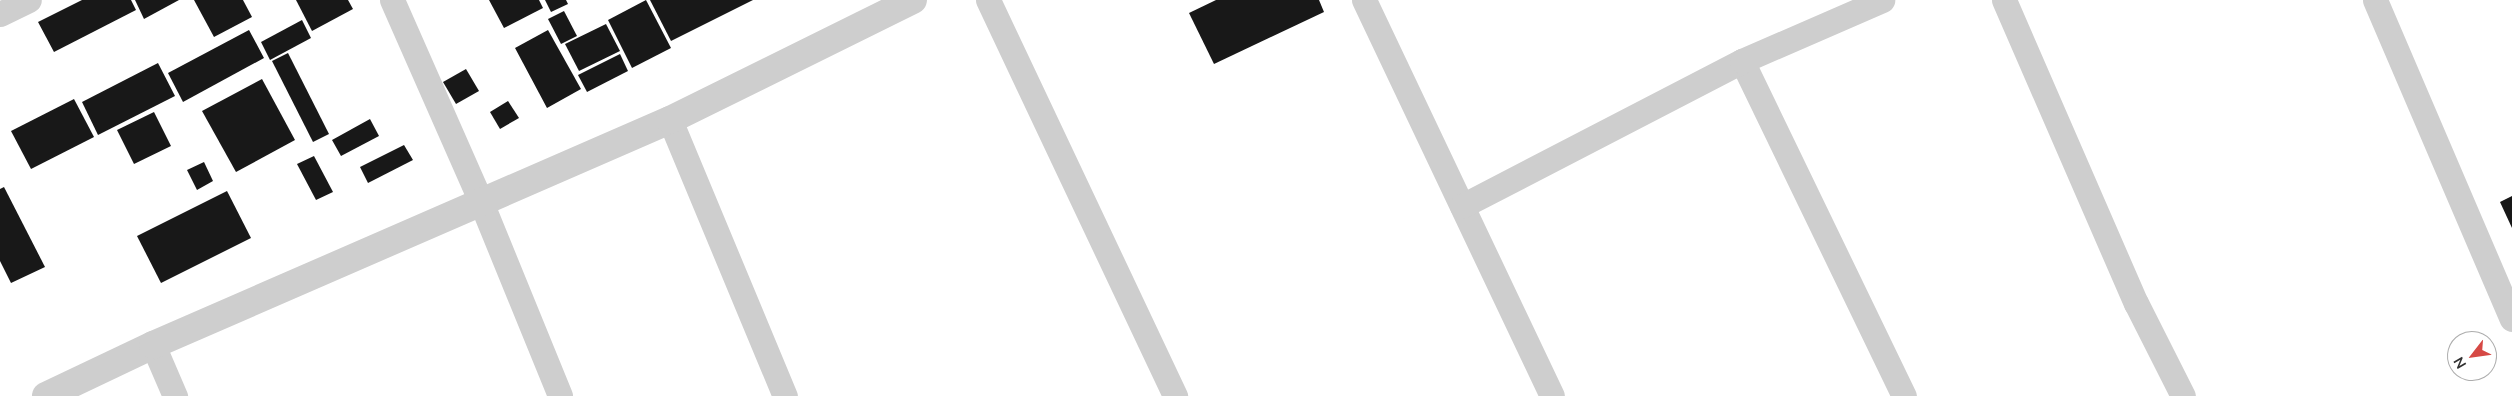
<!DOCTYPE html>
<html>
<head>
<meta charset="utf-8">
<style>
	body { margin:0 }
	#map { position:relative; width:2512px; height:396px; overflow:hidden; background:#fff; font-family:Mulish,sans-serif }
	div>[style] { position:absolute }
	.building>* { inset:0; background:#181818 }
	.minor>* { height:25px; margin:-12.5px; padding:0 12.5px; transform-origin:12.5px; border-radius:12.5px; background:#cecece }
	.tertiary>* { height:28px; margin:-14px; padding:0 14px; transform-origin:14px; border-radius:14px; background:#cecece }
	span { translate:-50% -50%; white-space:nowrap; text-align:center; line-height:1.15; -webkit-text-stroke:5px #fff; paint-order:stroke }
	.north { position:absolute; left:2447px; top:331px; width:50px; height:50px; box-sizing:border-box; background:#fff; border:1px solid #adadad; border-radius:50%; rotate:240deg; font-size:14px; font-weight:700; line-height:20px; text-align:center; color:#313131 }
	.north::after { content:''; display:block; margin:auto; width:18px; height:22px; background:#d64945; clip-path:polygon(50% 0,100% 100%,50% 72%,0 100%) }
</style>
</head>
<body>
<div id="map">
	<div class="building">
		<div style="clip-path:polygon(82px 0,131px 0,136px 10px,54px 52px,38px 22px)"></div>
		<div style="clip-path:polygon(135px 0,179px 0,144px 19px)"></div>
		<div style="clip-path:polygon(194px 0,243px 0,252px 17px,214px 37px)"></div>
		<div style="clip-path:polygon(296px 0,348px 0,353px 9px,312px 31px)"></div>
		<div style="clip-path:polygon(489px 0,539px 0,543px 8px,504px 28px)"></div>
		<div style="clip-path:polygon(545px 0,566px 0,568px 4px,551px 12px)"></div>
		<div style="clip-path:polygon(646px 0,671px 48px,632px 68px,608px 20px)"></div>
		<div style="clip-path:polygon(650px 0,753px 0,671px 41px)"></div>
		<div style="clip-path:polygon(1216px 0,1319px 0,1324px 12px,1214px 64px,1189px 13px)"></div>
		<div style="clip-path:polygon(564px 11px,577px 36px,561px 44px,548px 19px)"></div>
		<div style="clip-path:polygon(302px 20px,311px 38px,270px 60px,261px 42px)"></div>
		<div style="clip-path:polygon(606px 24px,620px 51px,579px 71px,565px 44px)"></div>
		<div style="clip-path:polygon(249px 30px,264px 58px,183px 102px,168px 73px)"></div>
		<div style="clip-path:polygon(548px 30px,581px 89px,547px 108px,515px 48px)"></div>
		<div style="clip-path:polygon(288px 53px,329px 134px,313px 142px,272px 61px)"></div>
		<div style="clip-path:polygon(620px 54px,628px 71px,587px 92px,578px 75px)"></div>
		<div style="clip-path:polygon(158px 63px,175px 96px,98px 135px,82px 102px)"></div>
		<div style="clip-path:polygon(466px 69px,479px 91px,456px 104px,443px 82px)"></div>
		<div style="clip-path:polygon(262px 79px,295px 140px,236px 172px,202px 111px)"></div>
		<div style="clip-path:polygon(74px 99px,94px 137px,31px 169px,11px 131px)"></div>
		<div style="clip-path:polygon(508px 101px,519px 118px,500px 129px,490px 112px)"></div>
		<div style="clip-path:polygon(154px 112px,171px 146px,134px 164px,117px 130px)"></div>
		<div style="clip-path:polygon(370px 119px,379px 136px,341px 156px,332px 140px)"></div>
		<div style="clip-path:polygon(404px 145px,413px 160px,368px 183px,360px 167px)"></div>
		<div style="clip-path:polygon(314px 156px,333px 192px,316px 200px,297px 164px)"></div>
		<div style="clip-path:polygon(204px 162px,213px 181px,197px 190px,187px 170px)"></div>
		<div style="clip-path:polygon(4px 187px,45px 267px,11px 283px,0 261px,0 189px)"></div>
		<div style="clip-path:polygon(227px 191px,251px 238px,161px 283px,137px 236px)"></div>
		<div style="clip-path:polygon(2512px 196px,2512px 228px,2500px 202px)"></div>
	</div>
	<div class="minor">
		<div style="left:392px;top:0;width:221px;rotate:66.2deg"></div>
		<div style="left:481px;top:202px;width:209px;rotate:67.8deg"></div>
		<div style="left:988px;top:0;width:438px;rotate:64.7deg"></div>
		<div style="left:1364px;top:0;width:438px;rotate:64.6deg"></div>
		<div style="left:2004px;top:0;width:331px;rotate:66.5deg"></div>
		<div style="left:2136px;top:303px;width:104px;rotate:63.2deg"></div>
		<div style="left:2375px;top:0;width:347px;rotate:66.8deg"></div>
		<div style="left:0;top:14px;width:32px;rotate:-26deg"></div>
		<div style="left:1742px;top:61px;width:372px;rotate:64.2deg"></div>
		<div style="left:670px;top:120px;width:299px;rotate:67.4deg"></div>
		<div style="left:1462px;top:206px;width:315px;rotate:-27.4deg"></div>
		<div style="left:1742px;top:61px;width:153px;rotate:-23.5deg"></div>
		<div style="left:153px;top:345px;width:56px;rotate:66.7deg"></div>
	</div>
	<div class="tertiary">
		<div style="left:46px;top:396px;width:119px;rotate:-25.5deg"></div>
		<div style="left:153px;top:345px;width:564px;rotate:-23.52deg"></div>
		<div style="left:670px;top:120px;width:271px;rotate:-26.3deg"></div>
	</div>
	<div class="north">N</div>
</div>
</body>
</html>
